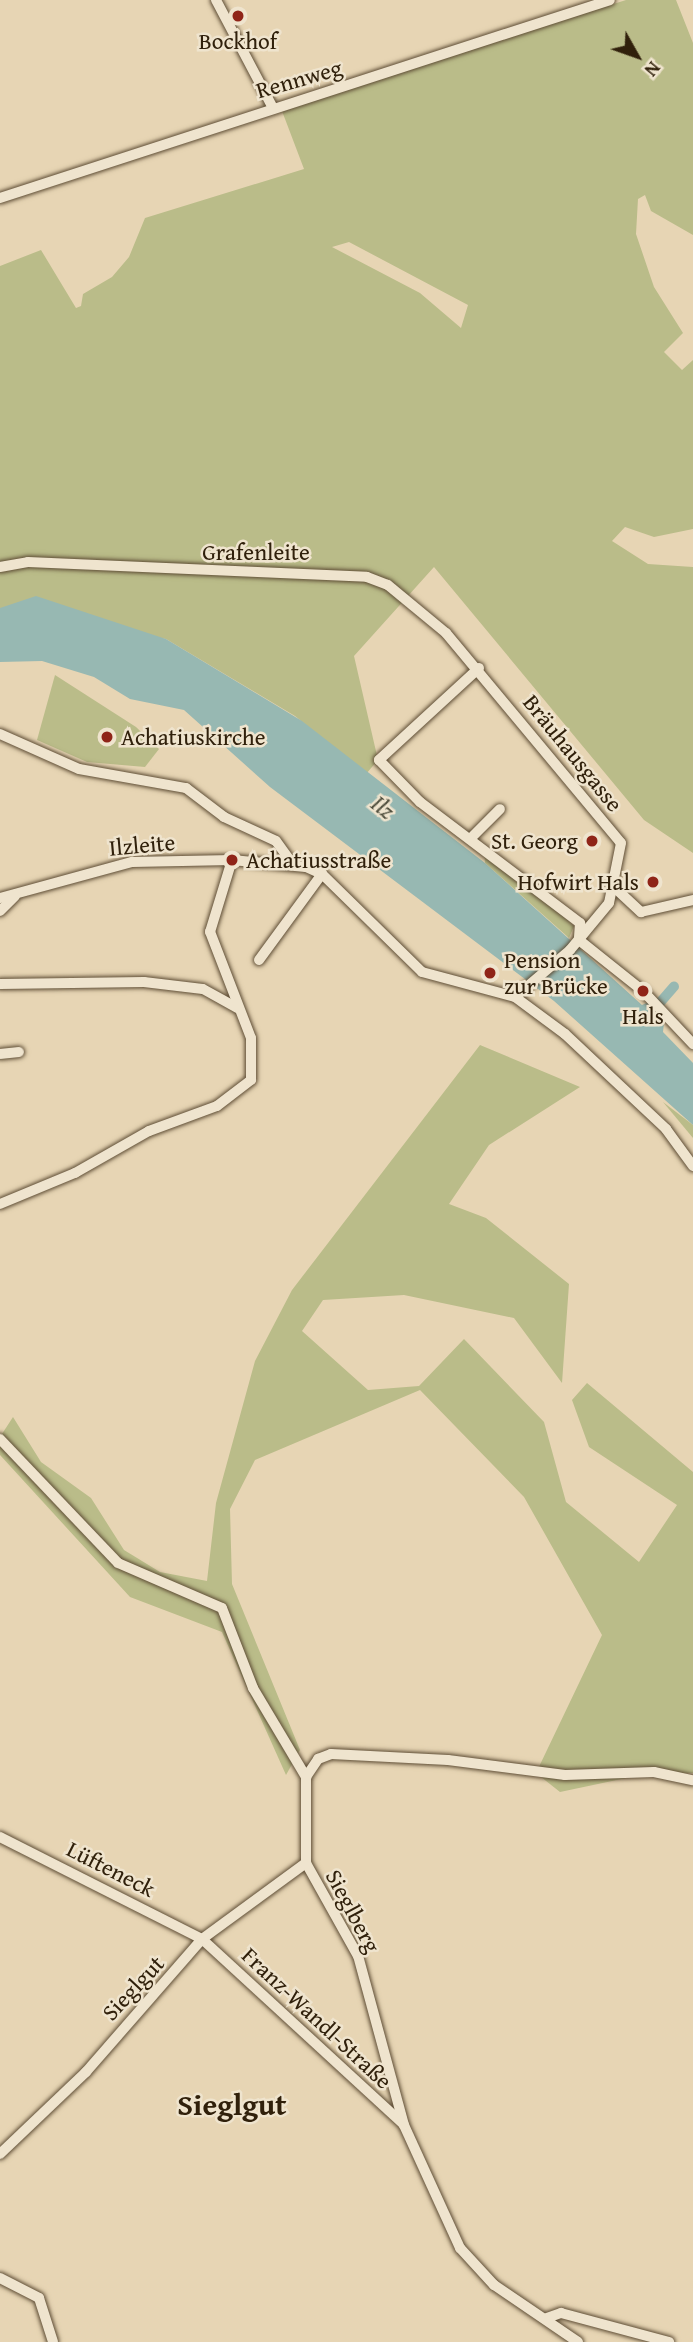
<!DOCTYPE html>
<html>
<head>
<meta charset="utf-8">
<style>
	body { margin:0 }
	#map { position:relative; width:693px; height:2342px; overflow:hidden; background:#e7d5b4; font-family:"Gentium Book Plus",serif }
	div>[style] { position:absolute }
	.green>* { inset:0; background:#babc89 }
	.water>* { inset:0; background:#97b8b2 }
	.canal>* { height:10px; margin:-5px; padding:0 5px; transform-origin:5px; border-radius:5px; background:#97b8b2 }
	.roads { filter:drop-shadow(0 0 2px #5e4d35) drop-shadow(0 0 2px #5e4d35) }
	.street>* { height:10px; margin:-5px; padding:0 5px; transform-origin:5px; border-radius:5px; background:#efe4ce }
	.dots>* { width:19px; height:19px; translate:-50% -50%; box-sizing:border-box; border:4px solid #efe4ce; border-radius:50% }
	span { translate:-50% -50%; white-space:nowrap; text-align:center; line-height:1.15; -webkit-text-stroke:5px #efe4ce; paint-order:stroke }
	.poi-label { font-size:23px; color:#30200b }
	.left { translate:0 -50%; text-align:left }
	.right { translate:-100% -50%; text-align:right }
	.street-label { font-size:23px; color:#30200b }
	.water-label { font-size:24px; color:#4f4e3d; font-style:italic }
	.district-label { font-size:30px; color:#30200b; font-weight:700 }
	.north { position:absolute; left:602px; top:21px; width:70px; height:70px; -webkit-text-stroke:5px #efe4ce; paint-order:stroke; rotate:130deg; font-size:19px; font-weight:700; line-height:28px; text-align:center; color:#30200b }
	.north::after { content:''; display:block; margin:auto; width:24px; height:32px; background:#30200b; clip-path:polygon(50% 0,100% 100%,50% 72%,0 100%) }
</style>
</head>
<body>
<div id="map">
	<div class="green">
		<div style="clip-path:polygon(evenodd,626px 0,676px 0,693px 43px,693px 235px,651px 211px,645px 195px,638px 199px,636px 234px,654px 287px,683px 333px,664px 352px,682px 370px,693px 360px,693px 529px,654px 537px,625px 527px,612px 541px,648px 564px,693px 567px,693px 853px,644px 820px,434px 567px,354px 656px,378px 760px,366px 774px,295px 716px,166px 639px,0 608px,0 266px,41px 250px,76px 308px,81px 306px,83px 294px,112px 277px,129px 257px,145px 218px,304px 169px,282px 111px,626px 0,349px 242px,468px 305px,461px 328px,420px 293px,332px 247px,349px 242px)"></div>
		<div style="clip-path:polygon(55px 675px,136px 727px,159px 749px,145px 767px,87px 762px,37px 740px)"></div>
		<div style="clip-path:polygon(484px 846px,574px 926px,569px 938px,485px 863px)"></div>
		<div style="clip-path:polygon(480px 1045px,580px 1087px,489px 1145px,449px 1204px,486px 1218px,569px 1284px,562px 1383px,514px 1318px,404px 1295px,323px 1300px,302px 1331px,368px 1390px,419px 1386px,464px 1339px,544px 1422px,566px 1502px,639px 1562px,677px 1505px,589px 1447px,572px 1400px,587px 1383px,693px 1472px,693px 1773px,650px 1773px,560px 1792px,536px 1773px,602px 1635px,524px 1497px,420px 1390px,255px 1460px,230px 1509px,232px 1584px,300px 1750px,286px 1775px,222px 1632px,130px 1597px,0 1455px,0 1437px,13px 1417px,41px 1462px,91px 1498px,124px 1550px,160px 1572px,207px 1581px,216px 1503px,255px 1361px,292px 1290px)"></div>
		<div style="clip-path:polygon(663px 1102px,693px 1125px,693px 1138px)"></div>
	</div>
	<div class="water">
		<div style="clip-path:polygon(36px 596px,166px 639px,302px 721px,485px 863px,642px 1005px,651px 1001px,665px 1014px,663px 1032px,693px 1063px,693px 1125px,554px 1001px,270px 787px,184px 710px,130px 699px,94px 677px,42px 661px,0 662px,0 608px)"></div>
	</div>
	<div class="canal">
		<div style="left:651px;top:1013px;width:35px;rotate:-49deg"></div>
	</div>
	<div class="roads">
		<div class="street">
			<div style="left:216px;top:0;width:120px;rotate:62.2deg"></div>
			<div style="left:0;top:198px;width:641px;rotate:-17.98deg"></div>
			<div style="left:0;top:567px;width:28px;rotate:-10deg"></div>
			<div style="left:28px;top:562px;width:339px;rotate:2.5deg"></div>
			<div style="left:367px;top:577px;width:22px;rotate:21deg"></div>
			<div style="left:388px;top:585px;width:75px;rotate:39.6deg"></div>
			<div style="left:446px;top:633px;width:273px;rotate:50.2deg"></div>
			<div style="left:621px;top:843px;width:61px;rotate:101.3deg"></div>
			<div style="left:609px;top:903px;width:61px;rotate:129.7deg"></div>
			<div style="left:570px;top:950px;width:72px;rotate:139.5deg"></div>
			<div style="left:479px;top:668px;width:136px;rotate:137.4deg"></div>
			<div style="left:379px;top:760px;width:59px;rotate:45.7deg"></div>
			<div style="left:420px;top:802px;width:201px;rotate:37.1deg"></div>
			<div style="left:580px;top:923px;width:16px;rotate:94deg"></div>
			<div style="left:0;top:734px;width:86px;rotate:23.9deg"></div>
			<div style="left:79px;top:769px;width:109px;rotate:10.1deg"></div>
			<div style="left:186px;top:788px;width:48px;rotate:37.3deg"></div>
			<div style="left:224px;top:817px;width:57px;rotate:24.8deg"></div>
			<div style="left:276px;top:841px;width:27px;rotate:54deg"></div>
			<div style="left:473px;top:836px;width:38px;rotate:-45deg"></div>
			<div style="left:614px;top:887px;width:37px;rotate:43deg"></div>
			<div style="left:641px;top:912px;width:53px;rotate:-13deg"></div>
			<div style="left:0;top:898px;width:137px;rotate:-15.3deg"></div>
			<div style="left:132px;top:862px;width:100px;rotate:-1.1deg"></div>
			<div style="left:232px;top:860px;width:74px;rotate:5.4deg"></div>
			<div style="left:306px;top:867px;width:17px;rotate:24deg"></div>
			<div style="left:322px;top:874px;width:140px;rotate:44.4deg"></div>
			<div style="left:422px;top:972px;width:96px;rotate:15deg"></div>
			<div style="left:515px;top:997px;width:62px;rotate:36.5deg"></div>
			<div style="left:565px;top:1034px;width:139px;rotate:43.2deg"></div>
			<div style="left:666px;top:1129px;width:46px;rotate:53.9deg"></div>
			<div style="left:0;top:911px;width:21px;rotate:-45deg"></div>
			<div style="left:579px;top:940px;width:82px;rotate:38.6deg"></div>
			<div style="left:643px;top:991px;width:73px;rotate:46.7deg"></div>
			<div style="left:259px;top:960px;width:107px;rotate:-53.8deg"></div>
			<div style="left:0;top:984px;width:144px;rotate:-0.8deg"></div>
			<div style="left:144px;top:982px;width:59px;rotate:6.8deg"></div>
			<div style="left:203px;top:989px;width:39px;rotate:29deg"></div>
			<div style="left:0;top:1054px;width:19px;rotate:-6deg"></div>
			<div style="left:0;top:1204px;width:81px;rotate:-22.5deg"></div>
			<div style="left:75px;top:1173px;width:85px;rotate:-29.6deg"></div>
			<div style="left:149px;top:1131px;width:72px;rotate:-20.2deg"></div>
			<div style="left:217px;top:1106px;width:43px;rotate:-37.4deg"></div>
			<div style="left:251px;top:1080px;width:42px;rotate:-90deg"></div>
			<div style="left:251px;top:1038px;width:114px;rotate:-111.1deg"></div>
			<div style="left:210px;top:932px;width:75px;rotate:-73deg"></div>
			<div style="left:0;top:1439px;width:171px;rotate:46.4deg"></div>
			<div style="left:118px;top:1563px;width:113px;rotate:23.4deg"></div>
			<div style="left:222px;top:1608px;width:86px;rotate:68.8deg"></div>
			<div style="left:253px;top:1688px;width:104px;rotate:59.2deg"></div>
			<div style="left:0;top:1837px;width:226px;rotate:26.8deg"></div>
			<div style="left:202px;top:1939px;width:273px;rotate:42.6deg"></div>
			<div style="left:0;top:2154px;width:119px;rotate:-43.6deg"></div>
			<div style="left:86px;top:2072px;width:176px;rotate:-48.9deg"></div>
			<div style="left:202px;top:1939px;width:129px;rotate:-36.2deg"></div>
			<div style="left:0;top:2278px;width:44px;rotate:27.1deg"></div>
			<div style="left:39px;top:2298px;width:46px;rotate:72.3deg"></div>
			<div style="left:547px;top:2318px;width:15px;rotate:-20deg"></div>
			<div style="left:561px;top:2313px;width:112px;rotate:15deg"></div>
			<div style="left:578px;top:2342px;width:102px;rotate:-145.8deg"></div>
			<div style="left:494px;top:2285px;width:50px;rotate:-132.6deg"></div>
			<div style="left:460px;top:2248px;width:135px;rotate:-114.5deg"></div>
			<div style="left:404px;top:2125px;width:175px;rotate:-105.2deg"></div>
			<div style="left:358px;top:1956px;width:107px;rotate:-119.2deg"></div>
			<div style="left:306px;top:1863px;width:86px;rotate:-90deg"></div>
			<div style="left:306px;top:1777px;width:22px;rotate:-56deg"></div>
			<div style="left:318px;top:1759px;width:14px;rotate:-21deg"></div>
			<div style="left:331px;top:1754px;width:117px;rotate:2.9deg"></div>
			<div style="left:448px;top:1760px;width:118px;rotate:7.3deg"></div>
			<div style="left:565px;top:1775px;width:89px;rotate:-1.9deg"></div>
			<div style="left:654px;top:1772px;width:40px;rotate:12deg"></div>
		</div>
	</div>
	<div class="dots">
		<div style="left:238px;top:16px;background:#8f2418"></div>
		<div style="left:107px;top:737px;background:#8f2418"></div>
		<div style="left:592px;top:841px;background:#8f2418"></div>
		<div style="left:232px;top:860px;background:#8f2418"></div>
		<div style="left:653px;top:882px;background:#8f2418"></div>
		<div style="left:490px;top:973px;background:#8f2418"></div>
		<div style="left:643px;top:991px;background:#8f2418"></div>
	</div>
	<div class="poi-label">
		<span style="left:238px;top:41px">Bockhof</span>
		<span class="left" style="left:121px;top:737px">Achatiuskirche</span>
		<span class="right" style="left:578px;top:841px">St. Georg</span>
		<span class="left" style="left:246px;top:860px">Achatiusstraße</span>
		<span class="right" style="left:639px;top:882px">Hofwirt Hals</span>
		<span class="left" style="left:504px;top:973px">Pension<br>zur Brücke</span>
		<span style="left:643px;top:1016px">Hals</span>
	</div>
	<div class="street-label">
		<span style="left:299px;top:79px;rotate:-16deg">Rennweg</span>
		<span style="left:256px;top:552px">Grafenleite</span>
		<span style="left:573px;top:753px;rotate:51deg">Bräuhausgasse</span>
		<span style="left:142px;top:845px;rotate:-5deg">Ilzleite</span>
		<span style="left:111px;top:1869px;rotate:27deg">Lüfteneck</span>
		<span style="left:353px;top:1911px;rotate:62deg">Sieglberg</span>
		<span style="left:133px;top:1988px;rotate:-47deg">Sieglgut</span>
		<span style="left:317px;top:2018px;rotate:43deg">Franz-Wandl-Straße</span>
	</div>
	<div class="water-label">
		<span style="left:383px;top:807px;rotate:39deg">Ilz</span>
	</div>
	<div class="district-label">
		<span style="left:232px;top:2104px">Sieglgut</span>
	</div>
	<div class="north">N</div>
</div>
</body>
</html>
